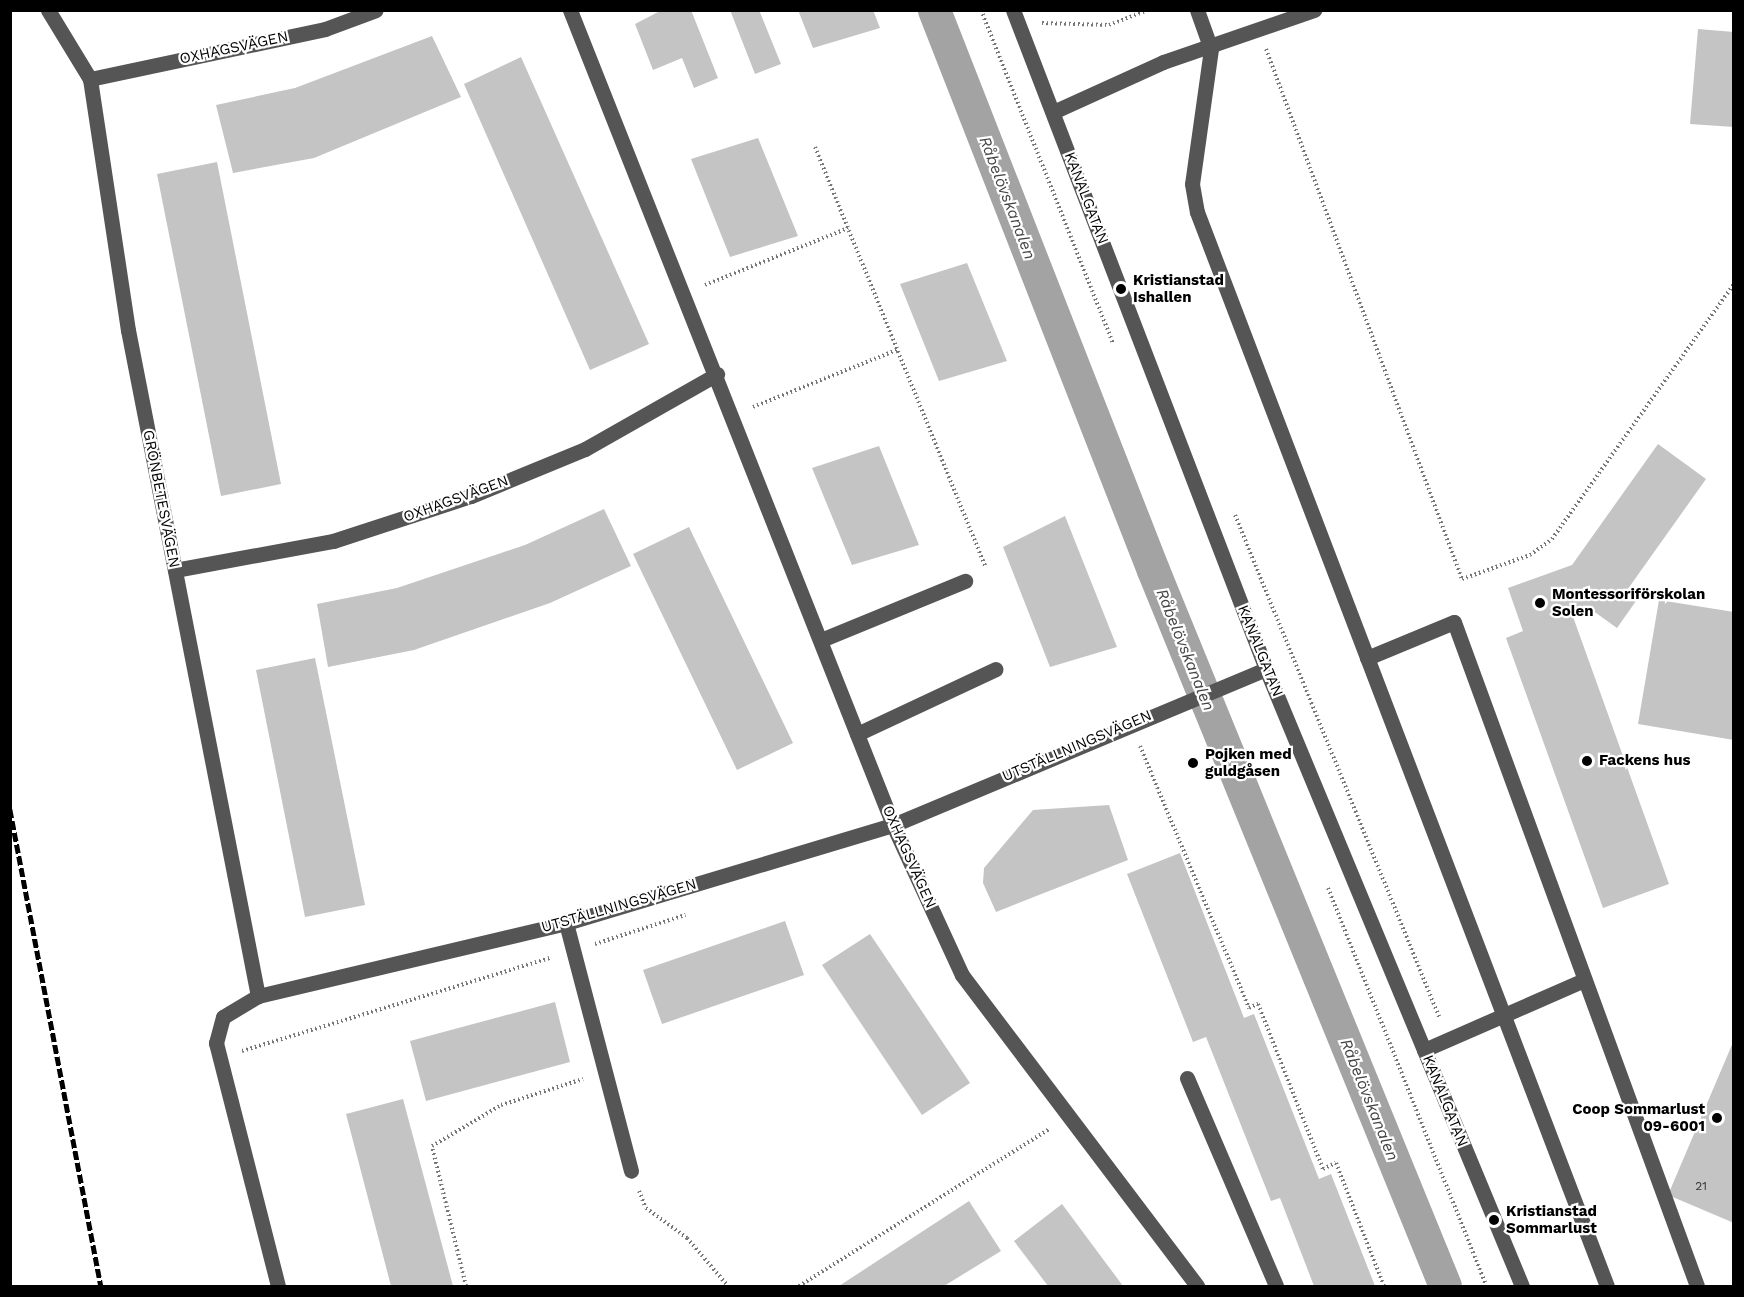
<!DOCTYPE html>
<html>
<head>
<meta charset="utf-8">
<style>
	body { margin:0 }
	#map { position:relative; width:1744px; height:1297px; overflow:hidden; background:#fff; font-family:"Work Sans",sans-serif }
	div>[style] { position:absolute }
	.canal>* { height:33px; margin:-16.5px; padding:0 16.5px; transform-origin:16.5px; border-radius:16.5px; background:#a3a3a3 }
	.building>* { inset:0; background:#c4c4c4 }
	.path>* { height:4px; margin-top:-2px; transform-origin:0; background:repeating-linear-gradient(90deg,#777 0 1.5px,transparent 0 4.5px) }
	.minor>* { height:15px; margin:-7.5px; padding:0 7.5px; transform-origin:7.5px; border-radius:7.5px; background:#555 }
	.rail>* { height:4.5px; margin-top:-2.25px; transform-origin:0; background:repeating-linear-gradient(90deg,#000 0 9px,transparent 0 12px) }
	.dots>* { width:16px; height:16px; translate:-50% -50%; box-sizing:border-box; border:3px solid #fff; border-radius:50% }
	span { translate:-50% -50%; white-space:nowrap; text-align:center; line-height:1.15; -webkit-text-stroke:4.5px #fff; paint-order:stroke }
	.number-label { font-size:12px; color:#313131 }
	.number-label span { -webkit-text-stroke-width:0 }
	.street-label { font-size:15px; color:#000 }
	.poi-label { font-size:15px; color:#000; font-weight:700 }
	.left { translate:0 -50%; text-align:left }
	.right { translate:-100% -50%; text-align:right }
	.water-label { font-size:16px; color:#444; font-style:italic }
	.frame { position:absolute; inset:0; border:12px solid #000; pointer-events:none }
</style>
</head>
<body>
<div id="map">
	<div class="canal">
		<div style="left:934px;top:10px;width:601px;rotate:68.64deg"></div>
		<div style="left:1153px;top:570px;width:773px;rotate:67.81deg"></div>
	</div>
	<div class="building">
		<div style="clip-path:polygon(662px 10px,691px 10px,718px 78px,694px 88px,682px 58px,653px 70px,635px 24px)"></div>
		<div style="clip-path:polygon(730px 10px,759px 10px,781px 64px,755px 74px)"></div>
		<div style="clip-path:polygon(798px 10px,873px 10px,880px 28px,813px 48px)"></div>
		<div style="clip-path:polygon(1698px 29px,1734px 32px,1734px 127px,1690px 124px)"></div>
		<div style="clip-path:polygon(432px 36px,461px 97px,314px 158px,233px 173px,216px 105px,295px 88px)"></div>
		<div style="clip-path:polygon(521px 57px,649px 344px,590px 370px,464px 84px)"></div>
		<div style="clip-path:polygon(758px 138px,798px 236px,730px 257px,691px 159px)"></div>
		<div style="clip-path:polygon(217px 162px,281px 484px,221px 496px,157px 174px)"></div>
		<div style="clip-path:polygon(967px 263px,1007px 361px,939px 381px,900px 284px)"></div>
		<div style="clip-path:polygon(1658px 444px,1706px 479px,1625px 593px,1636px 601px,1617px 628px,1589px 608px,1572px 614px,1669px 884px,1603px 908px,1506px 638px,1523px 631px,1508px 588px,1572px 565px)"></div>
		<div style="clip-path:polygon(879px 446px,919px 545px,852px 565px,812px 468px)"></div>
		<div style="clip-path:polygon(604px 509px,631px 566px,550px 603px,414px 650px,328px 667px,317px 604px,397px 588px,525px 545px)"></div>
		<div style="clip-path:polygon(1065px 516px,1117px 647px,1050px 667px,1003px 547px)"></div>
		<div style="clip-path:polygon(689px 527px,793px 743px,737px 770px,633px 554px)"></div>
		<div style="clip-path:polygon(1659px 600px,1734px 612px,1734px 740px,1638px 724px)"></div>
		<div style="clip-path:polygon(315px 658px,365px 905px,305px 917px,256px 670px)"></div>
		<div style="clip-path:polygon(1109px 805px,1128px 860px,996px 912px,983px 883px,984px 868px,1033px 810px)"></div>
		<div style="clip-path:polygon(1180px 853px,1244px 1018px,1254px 1014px,1319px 1179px,1331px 1174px,1375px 1286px,1314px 1286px,1280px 1198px,1271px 1201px,1206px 1037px,1193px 1042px,1127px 874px)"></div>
		<div style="clip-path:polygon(785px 921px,804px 975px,662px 1024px,643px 970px)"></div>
		<div style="clip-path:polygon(870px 934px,970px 1083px,922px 1115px,822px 965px)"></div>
		<div style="clip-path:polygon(555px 1002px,570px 1062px,426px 1101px,410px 1041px)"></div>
		<div style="clip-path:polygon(1734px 1040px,1734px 1223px,1668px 1195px)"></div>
		<div style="clip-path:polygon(403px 1099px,453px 1286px,391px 1286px,346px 1114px)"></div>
		<div style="clip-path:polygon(969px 1201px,1001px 1251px,944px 1286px,839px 1286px)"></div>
		<div style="clip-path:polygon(1062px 1204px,1123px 1286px,1048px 1286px,1014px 1241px)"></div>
	</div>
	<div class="path">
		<div style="left:981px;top:10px;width:358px;rotate:68.4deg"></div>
		<div style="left:1042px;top:23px;width:67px;rotate:1.7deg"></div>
		<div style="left:1109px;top:25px;width:42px;rotate:-21deg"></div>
		<div style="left:1266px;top:49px;width:565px;rotate:69.71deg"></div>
		<div style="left:1462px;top:579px;width:72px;rotate:-19.4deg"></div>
		<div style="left:1530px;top:555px;width:27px;rotate:-36deg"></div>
		<div style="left:1552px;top:539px;width:313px;rotate:-54.5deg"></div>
		<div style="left:815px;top:147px;width:452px;rotate:67.9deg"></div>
		<div style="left:705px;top:285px;width:154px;rotate:-21.7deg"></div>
		<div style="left:753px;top:407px;width:155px;rotate:-21.6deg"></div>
		<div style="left:1235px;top:515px;width:544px;rotate:67.87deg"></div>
		<div style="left:1140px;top:746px;width:284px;rotate:67.4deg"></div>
		<div style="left:1249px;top:1008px;width:10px;rotate:-24deg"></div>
		<div style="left:1258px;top:1004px;width:177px;rotate:68.5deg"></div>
		<div style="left:1323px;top:1169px;width:14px;rotate:-25deg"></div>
		<div style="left:1336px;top:1163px;width:132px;rotate:68.7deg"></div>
		<div style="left:1328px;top:888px;width:428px;rotate:68.3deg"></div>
		<div style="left:595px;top:944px;width:95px;rotate:-17.9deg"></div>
		<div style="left:242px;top:1051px;width:322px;rotate:-16.8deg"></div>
		<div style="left:639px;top:1191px;width:18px;rotate:68deg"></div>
		<div style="left:646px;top:1208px;width:51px;rotate:36.2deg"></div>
		<div style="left:687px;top:1238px;width:63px;rotate:49.5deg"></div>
		<div style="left:466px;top:1286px;width:144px;rotate:-103.7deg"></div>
		<div style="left:432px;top:1146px;width:80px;rotate:-30.7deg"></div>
		<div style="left:501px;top:1105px;width:86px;rotate:-17.6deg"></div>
		<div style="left:799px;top:1286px;width:295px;rotate:-32.1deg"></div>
	</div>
	<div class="minor">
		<div style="left:48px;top:10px;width:81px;rotate:58.7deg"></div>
		<div style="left:90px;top:79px;width:254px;rotate:81.4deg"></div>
		<div style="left:128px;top:330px;width:679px;rotate:78.96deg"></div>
		<div style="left:570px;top:10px;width:877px;rotate:68.38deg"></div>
		<div style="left:893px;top:825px;width:165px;rotate:65.3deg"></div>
		<div style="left:962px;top:975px;width:390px;rotate:52.9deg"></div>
		<div style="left:1013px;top:10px;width:706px;rotate:69deg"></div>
		<div style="left:1266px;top:669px;width:668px;rotate:67.47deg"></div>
		<div style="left:1197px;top:10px;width:41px;rotate:70.3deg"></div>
		<div style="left:1211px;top:49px;width:136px;rotate:98deg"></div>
		<div style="left:1192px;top:184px;width:28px;rotate:80deg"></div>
		<div style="left:1197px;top:212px;width:1150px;rotate:69.11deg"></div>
		<div style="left:90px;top:79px;width:240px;rotate:-12deg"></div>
		<div style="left:325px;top:29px;width:54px;rotate:-20.4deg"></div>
		<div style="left:1053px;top:112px;width:121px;rotate:-24.4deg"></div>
		<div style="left:1163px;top:62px;width:160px;rotate:-19deg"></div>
		<div style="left:175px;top:570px;width:161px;rotate:-10.4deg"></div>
		<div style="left:333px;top:541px;width:145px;rotate:-18.1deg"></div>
		<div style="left:471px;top:496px;width:123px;rotate:-22.4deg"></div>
		<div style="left:585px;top:449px;width:152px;rotate:-29.6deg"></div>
		<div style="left:821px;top:640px;width:156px;rotate:-22.3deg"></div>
		<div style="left:1367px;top:658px;width:94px;rotate:-22.5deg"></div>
		<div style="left:1454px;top:622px;width:707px;rotate:69.9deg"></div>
		<div style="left:857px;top:734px;width:153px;rotate:-25.1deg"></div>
		<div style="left:566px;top:923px;width:256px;rotate:75.3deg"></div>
		<div style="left:1424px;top:1050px;width:175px;rotate:-23.6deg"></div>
		<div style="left:1187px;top:1078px;width:226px;rotate:66.8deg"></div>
		<div style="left:278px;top:1286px;width:251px;rotate:-104.3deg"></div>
		<div style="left:216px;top:1043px;width:27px;rotate:-75deg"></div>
		<div style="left:223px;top:1017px;width:41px;rotate:-31deg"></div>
		<div style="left:258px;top:996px;width:317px;rotate:-13.3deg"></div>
		<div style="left:566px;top:923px;width:341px;rotate:-16.7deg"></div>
		<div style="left:893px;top:825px;width:404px;rotate:-22.7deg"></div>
	</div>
	<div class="rail">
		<div style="left:10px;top:809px;width:486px;rotate:79.2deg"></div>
	</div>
	<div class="dots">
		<div style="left:1121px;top:289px;background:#000"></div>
		<div style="left:1540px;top:603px;background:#000"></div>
		<div style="left:1587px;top:761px;background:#000"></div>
		<div style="left:1193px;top:763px;background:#000"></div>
		<div style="left:1717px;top:1118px;background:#000"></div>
		<div style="left:1494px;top:1220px;background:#000"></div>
	</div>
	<div class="number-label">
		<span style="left:1701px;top:1187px">21</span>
	</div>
	<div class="street-label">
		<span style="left:234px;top:48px;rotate:-12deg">OXHAGSVÄGEN</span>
		<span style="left:1086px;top:198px;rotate:69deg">KANALGATAN</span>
		<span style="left:161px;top:499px;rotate:79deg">GRÖNBETESVÄGEN</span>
		<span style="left:456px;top:499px;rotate:-20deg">OXHAGSVÄGEN</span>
		<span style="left:1260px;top:651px;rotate:68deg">KANALGATAN</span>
		<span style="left:1077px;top:746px;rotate:-23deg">UTSTÄLLNINGSVÄGEN</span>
		<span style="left:909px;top:857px;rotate:66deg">OXHAGSVÄGEN</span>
		<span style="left:619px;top:906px;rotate:-16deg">UTSTÄLLNINGSVÄGEN</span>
		<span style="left:1445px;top:1101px;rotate:68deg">KANALGATAN</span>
	</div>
	<div class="poi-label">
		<span class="left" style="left:1133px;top:289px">Kristianstad<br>Ishallen</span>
		<span class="left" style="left:1552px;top:603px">Montessoriförskolan<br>Solen</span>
		<span class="left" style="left:1205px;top:763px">Pojken med<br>guldgåsen</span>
		<span class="left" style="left:1599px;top:761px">Fackens hus</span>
		<span class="right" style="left:1705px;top:1118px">Coop Sommarlust<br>09-6001</span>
		<span class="left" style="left:1506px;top:1220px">Kristianstad<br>Sommarlust</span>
	</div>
	<div class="water-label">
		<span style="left:1007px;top:198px;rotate:69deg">Råbelövskanalen</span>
		<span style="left:1185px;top:650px;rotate:68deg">Råbelövskanalen</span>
		<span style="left:1369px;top:1100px;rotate:68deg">Råbelövskanalen</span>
	</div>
	<div class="frame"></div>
</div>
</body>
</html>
